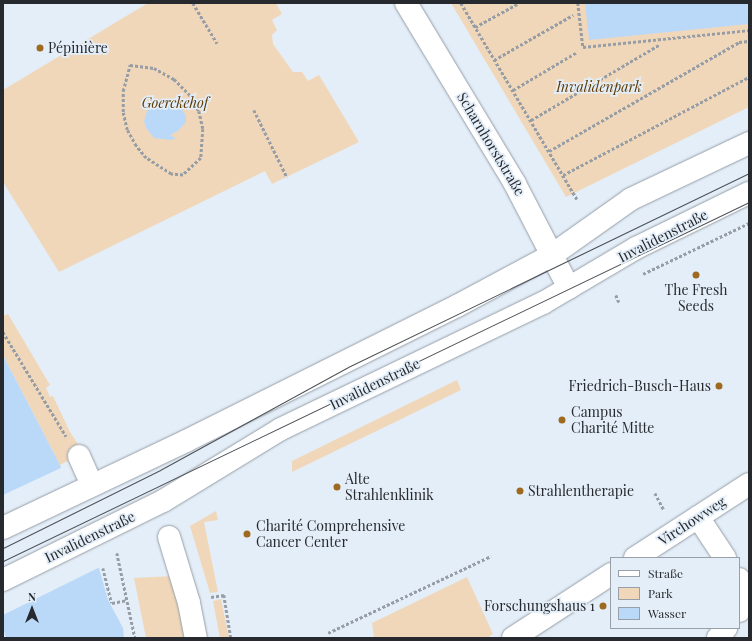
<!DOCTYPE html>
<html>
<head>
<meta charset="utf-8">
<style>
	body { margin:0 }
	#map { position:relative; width:752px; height:641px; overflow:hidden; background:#e4eef8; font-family:"Playfair Display",serif }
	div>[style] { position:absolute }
	.green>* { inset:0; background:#f0d7ba }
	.water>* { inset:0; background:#bad9f9 }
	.pier>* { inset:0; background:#e4eef8 }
	.path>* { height:2.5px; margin-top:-1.25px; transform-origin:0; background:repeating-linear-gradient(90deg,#969da4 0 3px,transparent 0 5px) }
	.roads { filter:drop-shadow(0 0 1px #959ea7) drop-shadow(0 0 1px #959ea7) }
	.minor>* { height:22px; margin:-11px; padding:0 11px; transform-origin:11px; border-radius:11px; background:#fff }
	.major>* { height:22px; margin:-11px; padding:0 11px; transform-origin:11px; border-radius:11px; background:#fff }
	.tram>* { height:1px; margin:-0.5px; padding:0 0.5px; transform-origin:0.5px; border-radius:0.5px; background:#4d5156 }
	.dots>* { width:11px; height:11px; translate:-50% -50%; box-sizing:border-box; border:2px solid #e4eef8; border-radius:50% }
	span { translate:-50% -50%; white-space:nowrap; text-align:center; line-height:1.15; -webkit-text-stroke:3.5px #e4eef8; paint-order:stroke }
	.poi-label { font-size:14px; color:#26292d }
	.left { translate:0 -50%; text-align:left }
	.right { translate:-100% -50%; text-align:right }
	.park-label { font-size:14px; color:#5e3a04; font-style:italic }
	.street-label { font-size:14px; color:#26292d }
	.frame { position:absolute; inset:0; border:4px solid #26292d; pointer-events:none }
	.legend { position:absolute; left:610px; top:557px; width:130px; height:72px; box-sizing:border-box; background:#e4eef8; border:1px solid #989fa7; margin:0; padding:5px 7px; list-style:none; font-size:12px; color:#26292d }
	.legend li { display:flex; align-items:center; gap:8px; height:20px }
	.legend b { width:20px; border:1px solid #989fa7 }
	.north { position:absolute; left:12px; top:589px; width:40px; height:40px; -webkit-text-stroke:3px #e4eef8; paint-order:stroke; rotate:0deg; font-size:11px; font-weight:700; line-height:16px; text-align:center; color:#26292d }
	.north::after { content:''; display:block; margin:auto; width:14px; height:18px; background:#26292d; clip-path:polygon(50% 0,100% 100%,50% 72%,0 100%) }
</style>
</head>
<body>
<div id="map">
	<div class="green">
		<div style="clip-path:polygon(148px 3px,276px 3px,282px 14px,272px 20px,277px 30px,272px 35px,273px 44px,293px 72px,302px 72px,308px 81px,319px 75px,359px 142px,272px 184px,265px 171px,59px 272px,3px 182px,3px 90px)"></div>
		<div style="clip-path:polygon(451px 3px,749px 3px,749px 107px,566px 197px)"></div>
		<div style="clip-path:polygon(8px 314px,50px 385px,46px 388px,50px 397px,53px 396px,70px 432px,84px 453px,60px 465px,3px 355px,3px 316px)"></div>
		<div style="clip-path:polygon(457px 380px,461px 390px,292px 472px,292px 461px)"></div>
		<div style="clip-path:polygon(216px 511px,218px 520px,204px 522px,218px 592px,210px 593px,190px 526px)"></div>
		<div style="clip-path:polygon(173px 576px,185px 638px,146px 638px,134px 578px)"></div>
		<div style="clip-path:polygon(467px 577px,493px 634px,487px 638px,374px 638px,372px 623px)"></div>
		<div style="clip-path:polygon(221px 599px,229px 638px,220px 638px,213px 601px)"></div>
	</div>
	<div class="water">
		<div style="clip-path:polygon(585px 3px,747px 3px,749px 24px,589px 40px)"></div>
		<div style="clip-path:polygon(161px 99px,178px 103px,186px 116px,186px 122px,178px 131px,170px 135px,176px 138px,171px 140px,154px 138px,146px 128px,144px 121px,148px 108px)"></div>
		<div style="clip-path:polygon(3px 355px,60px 465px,99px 568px,108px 600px,123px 628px,124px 638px,6px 638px,3px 628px)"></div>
	</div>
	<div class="pier">
		<div style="clip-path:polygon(63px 467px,100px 567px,3px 615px,3px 495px)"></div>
	</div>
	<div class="path">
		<div style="left:193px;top:3px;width:47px;rotate:59deg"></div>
		<div style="left:461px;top:3px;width:228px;rotate:59.4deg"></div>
		<div style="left:578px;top:3px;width:44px;rotate:83.5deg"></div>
		<div style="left:583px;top:47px;width:167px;rotate:-5.8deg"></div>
		<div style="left:475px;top:27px;width:50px;rotate:-28.6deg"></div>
		<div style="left:494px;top:60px;width:91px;rotate:-29.7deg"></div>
		<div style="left:130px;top:65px;width:24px;rotate:7deg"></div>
		<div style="left:154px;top:68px;width:23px;rotate:29deg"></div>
		<div style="left:174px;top:79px;width:23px;rotate:45deg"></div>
		<div style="left:190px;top:95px;width:18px;rotate:61deg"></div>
		<div style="left:199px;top:111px;width:18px;rotate:77deg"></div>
		<div style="left:203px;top:129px;width:29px;rotate:94deg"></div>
		<div style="left:201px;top:158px;width:25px;rotate:137deg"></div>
		<div style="left:183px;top:175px;width:12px;rotate:-175deg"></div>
		<div style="left:171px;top:174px;width:30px;rotate:-147deg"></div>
		<div style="left:146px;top:158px;width:16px;rotate:-130deg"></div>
		<div style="left:136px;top:146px;width:18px;rotate:-119deg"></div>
		<div style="left:127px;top:130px;width:18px;rotate:-103deg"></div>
		<div style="left:123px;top:112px;width:21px;rotate:-90deg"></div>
		<div style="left:123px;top:91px;width:27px;rotate:-75deg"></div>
		<div style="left:513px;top:90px;width:74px;rotate:-30.7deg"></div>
		<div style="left:254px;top:110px;width:75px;rotate:63.8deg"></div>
		<div style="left:531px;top:120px;width:148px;rotate:-30.4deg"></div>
		<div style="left:549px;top:151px;width:219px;rotate:-29.8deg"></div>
		<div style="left:739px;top:42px;width:10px;rotate:-6deg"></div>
		<div style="left:563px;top:175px;width:210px;rotate:-27.8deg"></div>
		<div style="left:643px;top:274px;width:118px;rotate:-25.7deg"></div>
		<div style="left:616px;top:295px;width:8px;rotate:67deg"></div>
		<div style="left:3px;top:332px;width:122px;rotate:58.8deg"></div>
		<div style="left:655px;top:493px;width:19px;rotate:62deg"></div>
		<div style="left:117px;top:553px;width:87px;rotate:78deg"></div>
		<div style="left:103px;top:568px;width:36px;rotate:76deg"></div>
		<div style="left:112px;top:603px;width:15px;rotate:-11deg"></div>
		<div style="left:211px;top:597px;width:13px;rotate:-9deg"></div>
		<div style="left:224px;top:595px;width:44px;rotate:80.8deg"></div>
		<div style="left:328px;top:633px;width:180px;rotate:-25.3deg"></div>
	</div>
	<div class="roads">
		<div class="minor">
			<div style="left:406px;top:3px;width:211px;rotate:58.9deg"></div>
			<div style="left:515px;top:184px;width:117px;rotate:62.6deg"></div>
			<div style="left:79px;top:456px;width:32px;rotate:66deg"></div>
			<div style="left:698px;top:517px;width:49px;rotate:56.6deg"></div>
			<div style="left:169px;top:537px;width:69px;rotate:73.1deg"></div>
			<div style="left:189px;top:603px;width:36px;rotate:79deg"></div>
			<div style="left:635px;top:558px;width:136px;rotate:-33deg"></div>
			<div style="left:739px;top:579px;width:18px;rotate:56deg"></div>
			<div style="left:739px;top:611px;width:17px;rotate:-54deg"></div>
			<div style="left:513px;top:638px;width:117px;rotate:-33.1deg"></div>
			<div style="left:718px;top:638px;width:13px;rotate:-51deg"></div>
		</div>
		<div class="major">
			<div style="left:3px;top:528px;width:203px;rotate:-25.4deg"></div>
			<div style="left:186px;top:441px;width:303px;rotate:-26.5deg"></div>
			<div style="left:457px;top:306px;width:108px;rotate:-28.2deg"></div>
			<div style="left:552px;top:255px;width:97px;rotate:-35.3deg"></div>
			<div style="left:631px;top:199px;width:131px;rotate:-25.4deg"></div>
			<div style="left:3px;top:580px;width:178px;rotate:-26.3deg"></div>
			<div style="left:163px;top:501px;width:138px;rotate:-31.4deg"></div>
			<div style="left:281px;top:429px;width:291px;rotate:-25.7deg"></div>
			<div style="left:543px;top:303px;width:108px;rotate:-30.6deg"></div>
			<div style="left:636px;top:248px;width:126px;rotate:-26deg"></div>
		</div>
	</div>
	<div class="tram">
		<div style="left:3px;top:548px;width:175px;rotate:-26.4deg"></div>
		<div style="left:160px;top:470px;width:214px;rotate:-28.7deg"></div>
		<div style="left:348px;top:367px;width:445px;rotate:-25.8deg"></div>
		<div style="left:3px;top:561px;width:828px;rotate:-25.7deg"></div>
	</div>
	<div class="dots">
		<div style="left:40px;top:48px;background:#9e6921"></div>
		<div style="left:696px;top:275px;background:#9e6921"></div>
		<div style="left:719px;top:386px;background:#9e6921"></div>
		<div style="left:562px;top:420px;background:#9e6921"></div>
		<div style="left:337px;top:487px;background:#9e6921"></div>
		<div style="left:520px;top:491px;background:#9e6921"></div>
		<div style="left:247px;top:534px;background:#9e6921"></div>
		<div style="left:603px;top:606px;background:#9e6921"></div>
	</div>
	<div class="poi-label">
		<span class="left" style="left:48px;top:48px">Pépinière</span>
		<span style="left:696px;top:298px">The Fresh<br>Seeds</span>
		<span class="right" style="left:711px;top:386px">Friedrich-Busch-Haus</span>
		<span class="left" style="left:571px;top:420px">Campus<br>Charité Mitte</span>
		<span class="left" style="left:345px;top:487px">Alte<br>Strahlenklinik</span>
		<span class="left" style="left:528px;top:491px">Strahlentherapie</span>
		<span class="left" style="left:256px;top:534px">Charité Comprehensive<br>Cancer Center</span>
		<span class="right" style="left:595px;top:606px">Forschungshaus 1</span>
	</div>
	<div class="park-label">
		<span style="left:599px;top:87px">Invalidenpark</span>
		<span style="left:175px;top:103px">Goerckehof</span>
	</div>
	<div class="street-label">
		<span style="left:491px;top:144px;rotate:59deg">Scharnhorststraße</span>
		<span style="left:663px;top:236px;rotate:-27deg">Invalidenstraße</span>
		<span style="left:375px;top:384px;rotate:-26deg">Invalidenstraße</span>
		<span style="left:692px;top:521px;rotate:-33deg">Virchowweg</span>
		<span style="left:90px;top:537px;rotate:-26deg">Invalidenstraße</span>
	</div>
	<div class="frame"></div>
	<ul class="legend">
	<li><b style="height:5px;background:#fff"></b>Straße</li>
	<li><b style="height:11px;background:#f0d7ba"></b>Park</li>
	<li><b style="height:11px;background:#bad9f9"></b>Wasser</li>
	</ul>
	<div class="north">N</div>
</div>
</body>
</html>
